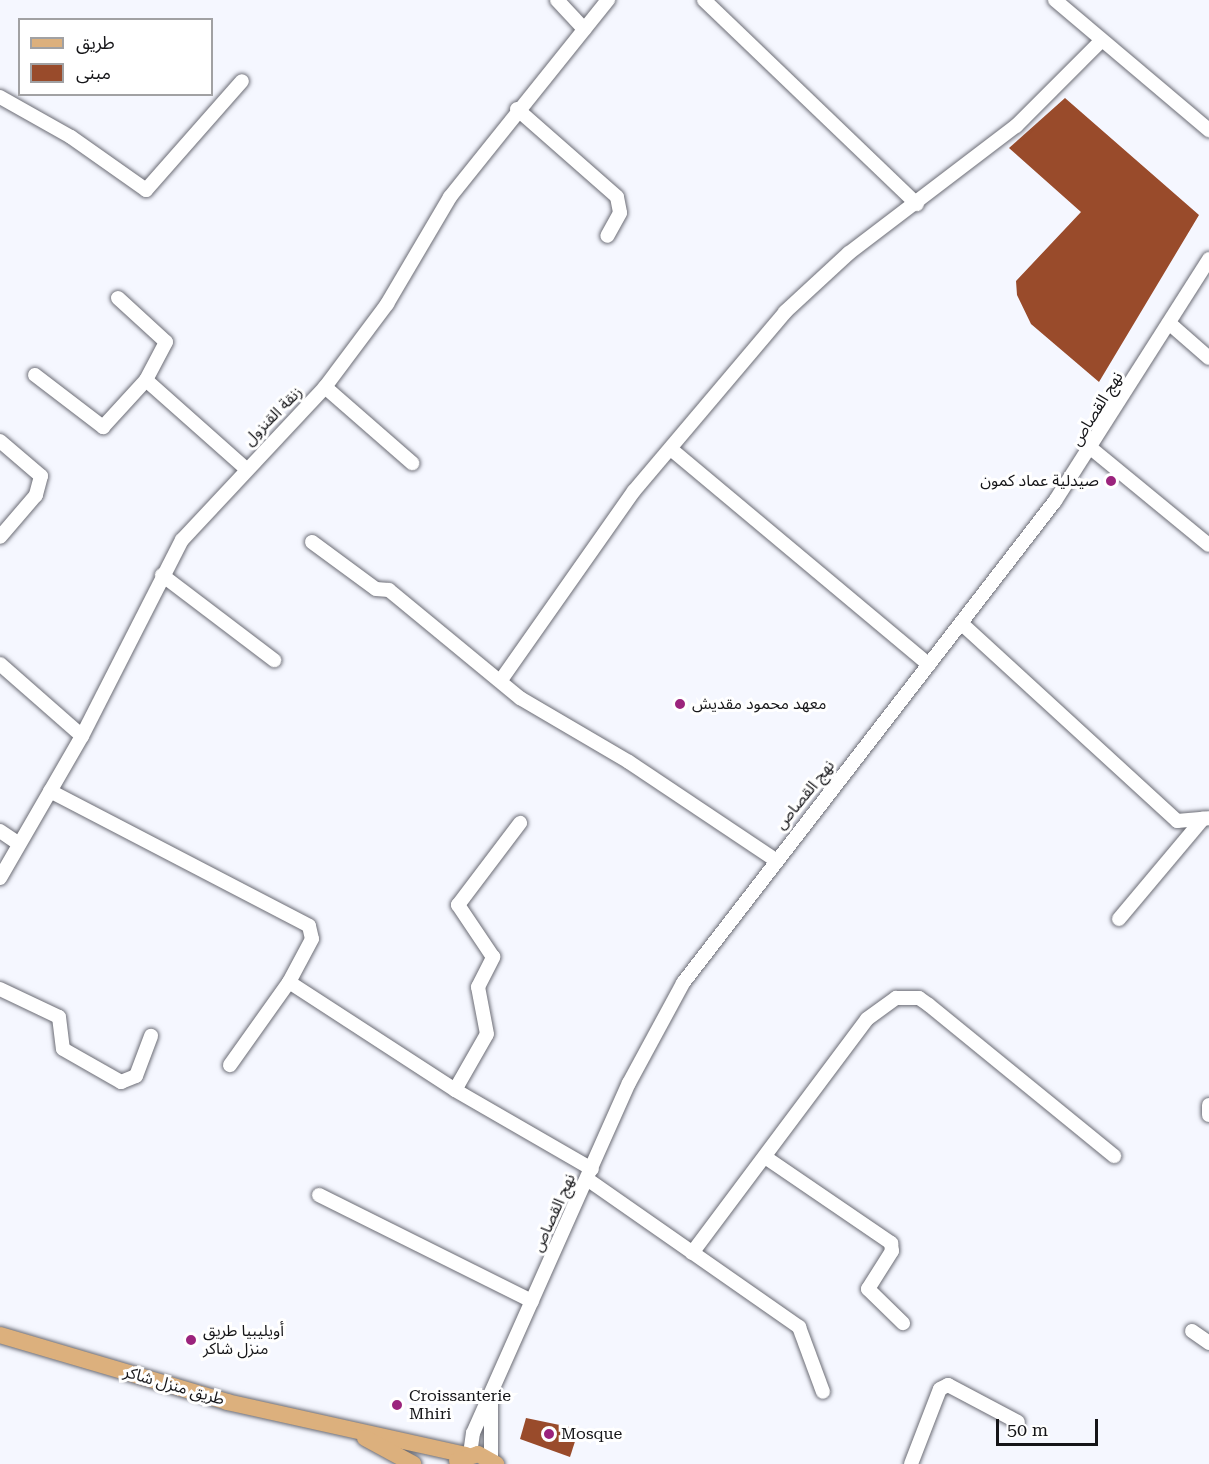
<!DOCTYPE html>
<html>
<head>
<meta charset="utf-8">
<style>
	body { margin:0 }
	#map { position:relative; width:1209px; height:1464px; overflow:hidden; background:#f5f7ff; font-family:"Roboto Serif","Noto Sans Arabic",serif }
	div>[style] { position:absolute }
	.building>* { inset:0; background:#994b2b }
	.roads { filter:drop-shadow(0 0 2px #6b6c75) drop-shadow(0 0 2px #6b6c75) }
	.minor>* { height:14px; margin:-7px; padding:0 7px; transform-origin:7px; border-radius:7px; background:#fff }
	.major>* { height:16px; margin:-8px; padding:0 8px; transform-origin:8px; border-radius:8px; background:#dcb07d }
	.dots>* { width:16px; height:16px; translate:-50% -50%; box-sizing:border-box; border:3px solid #fff; border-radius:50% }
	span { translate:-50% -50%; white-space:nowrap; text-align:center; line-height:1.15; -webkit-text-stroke:6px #fff; paint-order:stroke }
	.street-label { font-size:16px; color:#151518 }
	.poi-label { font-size:16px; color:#151518 }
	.right { translate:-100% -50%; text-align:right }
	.left { translate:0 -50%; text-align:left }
	.legend { position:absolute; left:18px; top:18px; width:195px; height:78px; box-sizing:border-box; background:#fff; border:2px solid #a1a1a3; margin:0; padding:8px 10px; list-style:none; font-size:18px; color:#151518 }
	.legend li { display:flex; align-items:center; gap:12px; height:30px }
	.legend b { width:30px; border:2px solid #a1a1a3 }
	.scale { position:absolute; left:996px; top:1419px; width:102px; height:27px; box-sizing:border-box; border:3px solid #151518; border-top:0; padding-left:8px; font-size:18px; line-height:21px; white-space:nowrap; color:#151518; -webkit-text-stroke:4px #fff; paint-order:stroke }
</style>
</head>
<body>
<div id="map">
	<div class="building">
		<div style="clip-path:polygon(1065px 98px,1199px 215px,1099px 382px,1031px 324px,1017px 295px,1016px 281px,1081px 212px,1009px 148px)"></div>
		<div style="clip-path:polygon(526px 1418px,579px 1429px,570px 1457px,520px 1439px)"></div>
	</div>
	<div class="roads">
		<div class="minor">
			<div style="left:557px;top:0;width:40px;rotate:47deg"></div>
			<div style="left:704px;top:0;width:295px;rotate:43.8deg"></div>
			<div style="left:1055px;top:0;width:202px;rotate:40.2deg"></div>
			<div style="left:0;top:97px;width:81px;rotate:29.4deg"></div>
			<div style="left:71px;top:137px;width:92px;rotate:35.2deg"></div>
			<div style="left:146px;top:190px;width:145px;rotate:-48.6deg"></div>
			<div style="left:517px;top:109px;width:133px;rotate:41.3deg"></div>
			<div style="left:617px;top:197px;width:16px;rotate:79deg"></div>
			<div style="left:620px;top:213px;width:26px;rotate:119deg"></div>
			<div style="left:118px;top:298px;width:65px;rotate:42.5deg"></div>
			<div style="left:166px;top:342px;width:43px;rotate:117.8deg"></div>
			<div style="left:146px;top:380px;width:132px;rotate:41.6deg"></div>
			<div style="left:1169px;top:323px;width:53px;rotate:41.2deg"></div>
			<div style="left:35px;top:375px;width:86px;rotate:37.4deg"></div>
			<div style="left:103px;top:427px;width:64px;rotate:-47.5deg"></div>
			<div style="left:325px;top:387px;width:116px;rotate:41.1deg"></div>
			<div style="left:0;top:441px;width:54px;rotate:40.5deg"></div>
			<div style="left:41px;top:476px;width:20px;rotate:105deg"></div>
			<div style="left:36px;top:495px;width:55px;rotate:130.6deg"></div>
			<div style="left:671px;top:449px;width:336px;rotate:39.9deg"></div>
			<div style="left:1092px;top:449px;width:151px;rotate:39.4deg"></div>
			<div style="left:312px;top:542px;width:79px;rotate:36.3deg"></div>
			<div style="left:376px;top:589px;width:13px;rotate:4deg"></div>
			<div style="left:389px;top:590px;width:170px;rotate:39.5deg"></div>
			<div style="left:520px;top:698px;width:126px;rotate:30.4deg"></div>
			<div style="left:629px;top:762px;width:174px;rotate:33.8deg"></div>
			<div style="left:162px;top:575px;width:141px;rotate:37.2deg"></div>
			<div style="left:961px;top:623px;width:293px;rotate:42.5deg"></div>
			<div style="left:1177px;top:821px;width:32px;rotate:-5deg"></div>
			<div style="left:0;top:664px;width:109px;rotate:41.3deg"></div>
			<div style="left:501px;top:680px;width:231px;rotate:-54.9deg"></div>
			<div style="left:634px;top:491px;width:234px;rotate:-49.8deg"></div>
			<div style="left:785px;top:312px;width:87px;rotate:-42.7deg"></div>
			<div style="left:849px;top:253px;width:210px;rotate:-37.3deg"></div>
			<div style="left:1016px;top:126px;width:119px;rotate:-45deg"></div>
			<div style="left:50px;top:791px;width:292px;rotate:27.5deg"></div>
			<div style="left:309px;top:926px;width:13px;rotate:77deg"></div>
			<div style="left:312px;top:939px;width:49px;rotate:118.1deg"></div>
			<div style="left:289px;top:982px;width:102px;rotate:125.4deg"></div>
			<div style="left:0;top:831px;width:23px;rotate:34deg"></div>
			<div style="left:0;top:878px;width:164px;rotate:-60deg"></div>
			<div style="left:82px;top:736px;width:220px;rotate:-63deg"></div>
			<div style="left:182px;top:540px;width:209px;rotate:-46.9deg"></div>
			<div style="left:325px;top:387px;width:104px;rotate:-53.2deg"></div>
			<div style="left:387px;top:304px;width:124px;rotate:-59.5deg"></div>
			<div style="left:450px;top:197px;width:253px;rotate:-51.3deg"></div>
			<div style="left:1119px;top:919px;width:131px;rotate:-50deg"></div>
			<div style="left:289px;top:982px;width:198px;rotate:33deg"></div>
			<div style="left:455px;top:1090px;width:158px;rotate:30deg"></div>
			<div style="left:0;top:989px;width:65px;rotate:25.4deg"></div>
			<div style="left:59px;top:1017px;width:32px;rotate:83deg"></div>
			<div style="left:63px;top:1049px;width:67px;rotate:29.6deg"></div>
			<div style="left:121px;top:1082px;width:16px;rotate:-22deg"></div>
			<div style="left:136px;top:1076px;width:43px;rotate:-69.4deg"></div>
			<div style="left:455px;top:1090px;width:64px;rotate:-60.3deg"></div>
			<div style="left:487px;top:1034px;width:48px;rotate:-100.8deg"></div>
			<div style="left:478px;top:987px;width:34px;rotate:-63deg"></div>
			<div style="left:493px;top:957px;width:63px;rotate:-123.9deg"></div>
			<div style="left:458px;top:905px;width:103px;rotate:-52.9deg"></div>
			<div style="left:1209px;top:1105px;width:10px;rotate:90deg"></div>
			<div style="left:765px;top:1157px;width:153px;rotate:34.3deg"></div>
			<div style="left:891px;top:1243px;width:8px;rotate:83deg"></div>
			<div style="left:892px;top:1251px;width:45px;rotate:122.3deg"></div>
			<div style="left:868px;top:1289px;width:49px;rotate:44.2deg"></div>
			<div style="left:587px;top:1179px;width:259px;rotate:34.9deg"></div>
			<div style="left:799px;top:1327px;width:69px;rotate:69.7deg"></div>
			<div style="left:319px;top:1195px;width:238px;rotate:26.5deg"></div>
			<div style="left:692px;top:1253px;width:292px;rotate:-53.2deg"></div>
			<div style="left:867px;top:1019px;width:36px;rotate:-36deg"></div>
			<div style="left:896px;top:998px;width:23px"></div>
			<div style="left:919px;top:998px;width:12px;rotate:35deg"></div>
			<div style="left:929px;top:1005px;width:239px;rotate:39.2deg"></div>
			<div style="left:1192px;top:1331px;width:21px;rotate:35deg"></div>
			<div style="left:470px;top:1454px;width:21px;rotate:-82deg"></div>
			<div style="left:473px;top:1433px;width:383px;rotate:-66deg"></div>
			<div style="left:629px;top:1083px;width:114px;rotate:-61.6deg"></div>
			<div style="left:683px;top:983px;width:609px;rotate:-52.34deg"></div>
			<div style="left:1055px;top:501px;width:287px;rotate:-57.5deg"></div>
			<div style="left:491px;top:1459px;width:57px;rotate:-90deg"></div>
			<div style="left:911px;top:1464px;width:80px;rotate:-68.9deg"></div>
			<div style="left:940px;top:1389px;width:9px;rotate:-27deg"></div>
			<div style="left:948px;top:1385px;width:79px;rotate:27.9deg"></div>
		</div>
		<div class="major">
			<div style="left:0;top:1335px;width:237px;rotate:16.4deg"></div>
			<div style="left:227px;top:1402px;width:245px;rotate:12.5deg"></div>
			<div style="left:365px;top:1438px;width:55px;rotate:28.4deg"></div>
			<div style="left:457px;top:1461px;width:22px;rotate:-18deg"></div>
			<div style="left:478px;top:1454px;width:21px;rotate:29deg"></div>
		</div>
	</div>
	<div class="dots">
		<div style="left:1111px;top:481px;background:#9b237d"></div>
		<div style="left:680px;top:704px;background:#9b237d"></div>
		<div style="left:191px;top:1340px;background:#9b237d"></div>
		<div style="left:397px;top:1405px;background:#9b237d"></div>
		<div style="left:549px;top:1434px;background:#9b237d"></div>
	</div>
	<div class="street-label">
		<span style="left:1097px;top:409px;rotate:-58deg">نهج القصاص</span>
		<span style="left:273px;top:416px;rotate:-45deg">زنقة القنزول</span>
		<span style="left:805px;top:795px;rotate:-51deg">نهج القصاص</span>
		<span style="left:554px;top:1213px;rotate:-66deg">نهج القصاص</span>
		<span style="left:174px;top:1386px;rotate:16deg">طريق منزل شاكر</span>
	</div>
	<div class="poi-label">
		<span class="right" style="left:1099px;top:481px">صيدلية عماد كمون</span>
		<span class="left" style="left:692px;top:704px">معهد محمود مقديش</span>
		<span class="left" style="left:203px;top:1340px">أويليبيا طريق<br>منزل شاكر</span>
		<span class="left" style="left:409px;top:1405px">Croissanterie<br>Mhiri</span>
		<span class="left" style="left:561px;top:1434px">Mosque</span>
	</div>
	<ul class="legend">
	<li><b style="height:8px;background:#dcb07d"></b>طريق</li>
	<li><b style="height:16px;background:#994b2b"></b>مبنى</li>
	</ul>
	<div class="scale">50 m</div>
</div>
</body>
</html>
